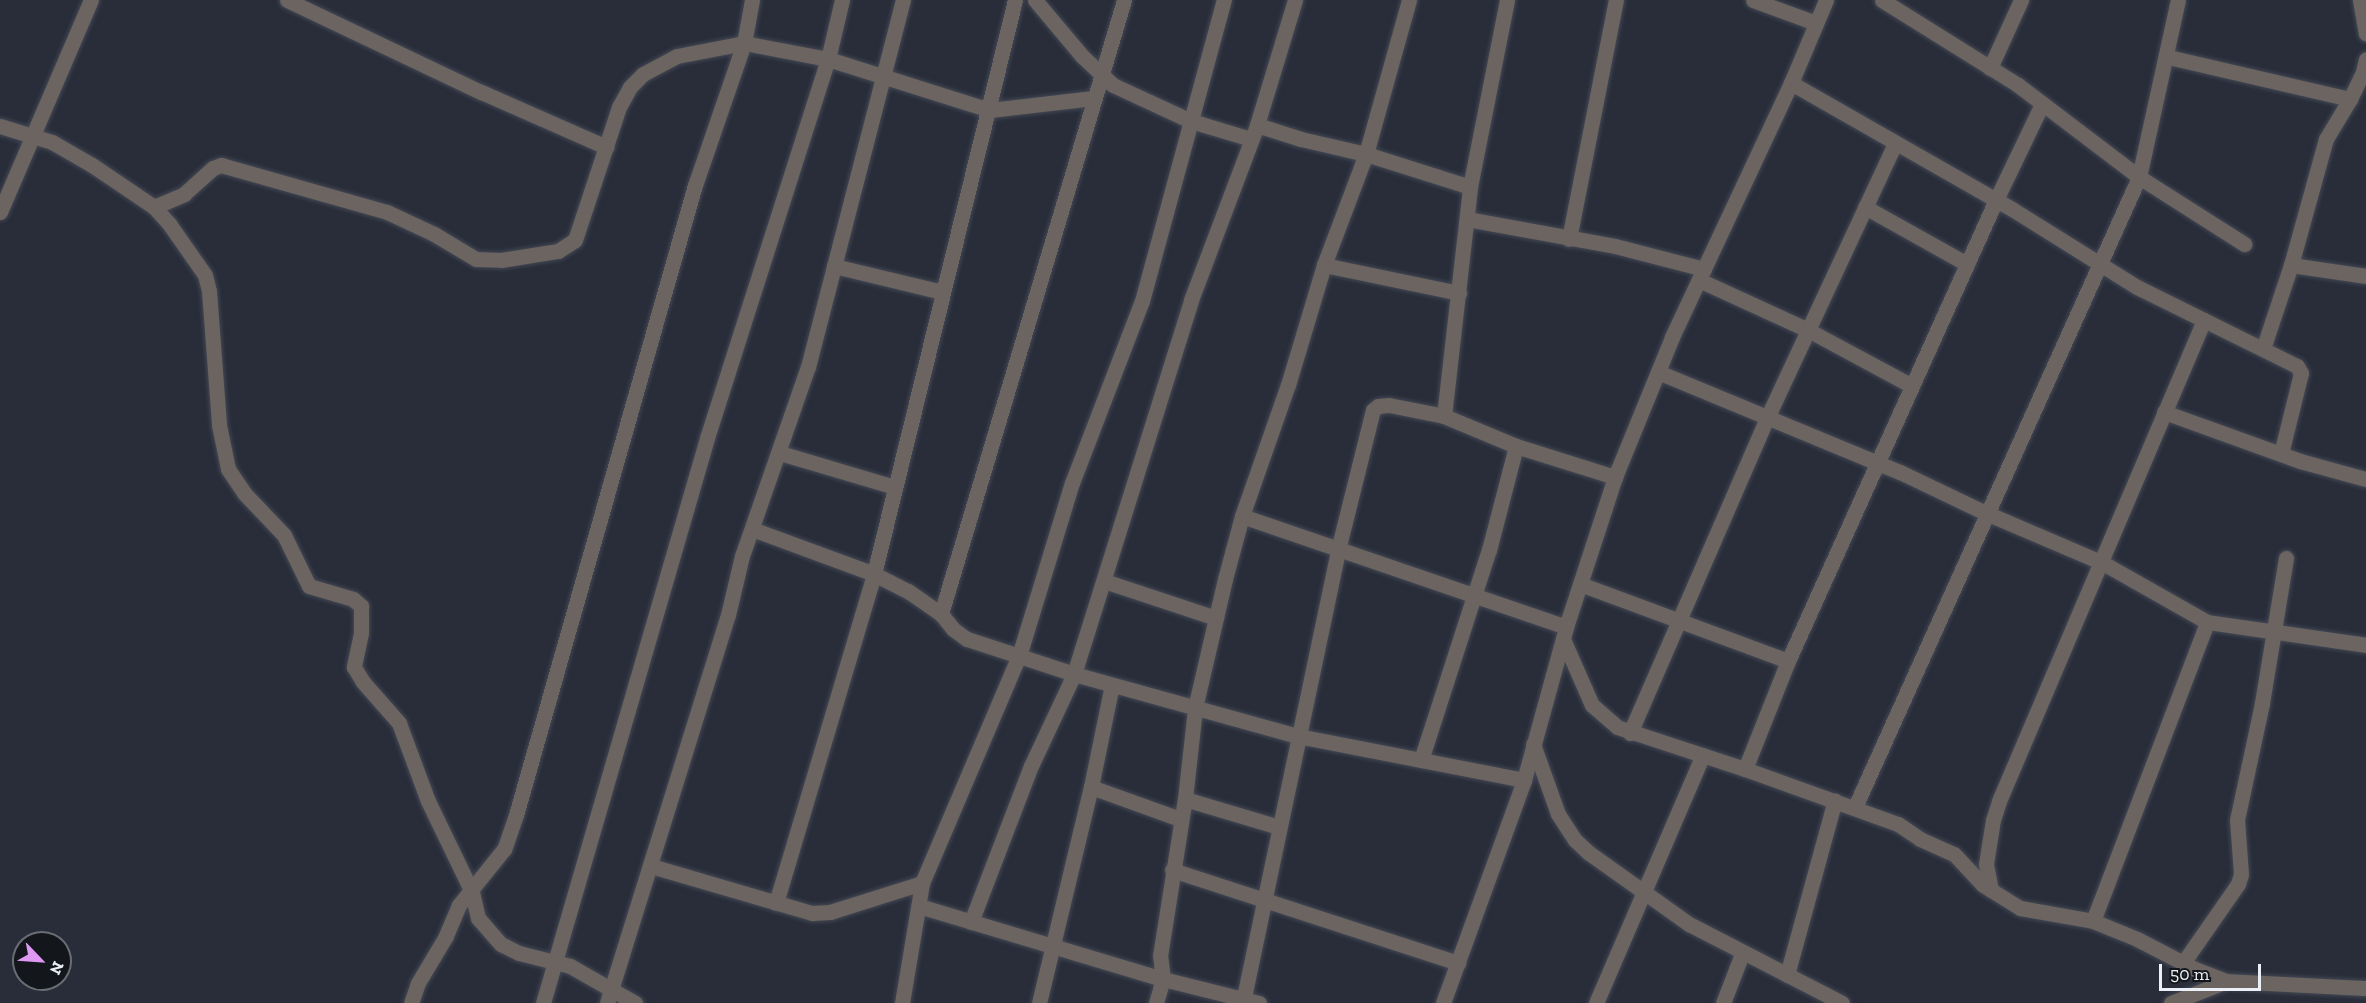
<!DOCTYPE html>
<html>
<head>
<meta charset="utf-8">
<style>
	body { margin:0 }
	#map { position:relative; width:2366px; height:1003px; overflow:hidden; background:#282d39; font-family:"Zilla Slab",serif }
	div>[style] { position:absolute }
	.roads { filter:drop-shadow(0 0 2px #434854) drop-shadow(0 0 2px #434854) }
	.minor>* { height:15px; margin:-7.5px; padding:0 7.5px; transform-origin:7.5px; border-radius:7.5px; background:#6b6460 }
	span { translate:-50% -50%; white-space:nowrap; text-align:center; line-height:1.15; -webkit-text-stroke:6px #13161b; paint-order:stroke }
	.north { position:absolute; left:12px; top:931px; width:60px; height:60px; box-sizing:border-box; background:#13161b; border:2px solid #696d73; border-radius:50%; rotate:115deg; font-size:16px; font-weight:700; line-height:24px; text-align:center; color:#ebeff7 }
	.north::after { content:''; display:block; margin:auto; width:21px; height:27px; background:#de98f2; clip-path:polygon(50% 0,100% 100%,50% 72%,0 100%) }
	.scale { position:absolute; left:2159px; top:964px; width:102px; height:27px; box-sizing:border-box; border:3px solid #ebeff7; border-top:0; padding-left:8px; font-size:18px; line-height:21px; white-space:nowrap; color:#ebeff7; -webkit-text-stroke:4px #13161b; paint-order:stroke }
</style>
</head>
<body>
<div id="map">
	<div class="roads">
		<div class="minor">
			<div style="left:287px;top:0;width:215px;rotate:25.4deg"></div>
			<div style="left:481px;top:92px;width:137px;rotate:23.7deg"></div>
			<div style="left:752px;top:0;width:44px;rotate:100.5deg"></div>
			<div style="left:744px;top:43px;width:86px;rotate:10.8deg"></div>
			<div style="left:828px;top:59px;width:170px;rotate:17.5deg"></div>
			<div style="left:990px;top:110px;width:104px;rotate:-6.6deg"></div>
			<div style="left:1035px;top:0;width:73px;rotate:50deg"></div>
			<div style="left:1082px;top:56px;width:42px;rotate:43.1deg"></div>
			<div style="left:1113px;top:85px;width:86px;rotate:24.8deg"></div>
			<div style="left:1191px;top:121px;width:63px;rotate:16.7deg"></div>
			<div style="left:1753px;top:0;width:67px;rotate:20.1deg"></div>
			<div style="left:1882px;top:0;width:160px;rotate:32deg"></div>
			<div style="left:2018px;top:85px;width:152px;rotate:37.2deg"></div>
			<div style="left:2139px;top:177px;width:125px;rotate:32.5deg"></div>
			<div style="left:2360px;top:0;width:34px;rotate:80deg"></div>
			<div style="left:2168px;top:57px;width:187px;rotate:13deg"></div>
			<div style="left:1990px;top:68px;width:75px;rotate:-65.5deg"></div>
			<div style="left:1791px;top:83px;width:254px;rotate:29.7deg"></div>
			<div style="left:2012px;top:209px;width:147px;rotate:32deg"></div>
			<div style="left:2137px;top:287px;width:178px;rotate:26.3deg"></div>
			<div style="left:2297px;top:366px;width:8px;rotate:60deg"></div>
			<div style="left:2301px;top:373px;width:83px;rotate:103.9deg"></div>
			<div style="left:1257px;top:125px;width:46px;rotate:17.7deg"></div>
			<div style="left:1301px;top:139px;width:67px;rotate:13deg"></div>
			<div style="left:1366px;top:154px;width:109px;rotate:17.6deg"></div>
			<div style="left:0;top:126px;width:54px;rotate:17.1deg"></div>
			<div style="left:52px;top:142px;width:46px;rotate:29.9deg"></div>
			<div style="left:92px;top:165px;width:75px;rotate:34.1deg"></div>
			<div style="left:154px;top:207px;width:24px;rotate:48deg"></div>
			<div style="left:170px;top:225px;width:61px;rotate:55deg"></div>
			<div style="left:205px;top:275px;width:16px;rotate:76deg"></div>
			<div style="left:209px;top:291px;width:134px;rotate:85.7deg"></div>
			<div style="left:219px;top:425px;width:45px;rotate:78.4deg"></div>
			<div style="left:228px;top:469px;width:29px;rotate:56deg"></div>
			<div style="left:244px;top:493px;width:58px;rotate:46.4deg"></div>
			<div style="left:284px;top:535px;width:57px;rotate:63.9deg"></div>
			<div style="left:309px;top:586px;width:46px;rotate:16.5deg"></div>
			<div style="left:353px;top:599px;width:11px;rotate:41deg"></div>
			<div style="left:361px;top:606px;width:27px;rotate:90deg"></div>
			<div style="left:361px;top:633px;width:35px;rotate:102deg"></div>
			<div style="left:354px;top:667px;width:17px;rotate:59deg"></div>
			<div style="left:363px;top:682px;width:55px;rotate:48.7deg"></div>
			<div style="left:399px;top:723px;width:83px;rotate:69.6deg"></div>
			<div style="left:428px;top:801px;width:101px;rotate:64.2deg"></div>
			<div style="left:472px;top:892px;width:27px;rotate:77deg"></div>
			<div style="left:478px;top:918px;width:35px;rotate:49deg"></div>
			<div style="left:501px;top:944px;width:20px;rotate:27deg"></div>
			<div style="left:519px;top:953px;width:53px;rotate:14.3deg"></div>
			<div style="left:570px;top:966px;width:75px;rotate:29.6deg"></div>
			<div style="left:154px;top:207px;width:33px;rotate:-23deg"></div>
			<div style="left:184px;top:194px;width:39px;rotate:-42deg"></div>
			<div style="left:213px;top:168px;width:9px;rotate:-21deg"></div>
			<div style="left:221px;top:165px;width:173px;rotate:15.8deg"></div>
			<div style="left:387px;top:212px;width:52px;rotate:25.1deg"></div>
			<div style="left:434px;top:234px;width:49px;rotate:30.8deg"></div>
			<div style="left:476px;top:259px;width:25px;rotate:2deg"></div>
			<div style="left:501px;top:260px;width:58px;rotate:-9deg"></div>
			<div style="left:558px;top:251px;width:20px;rotate:-33deg"></div>
			<div style="left:575px;top:240px;width:140px;rotate:-71.7deg"></div>
			<div style="left:619px;top:107px;width:23px;rotate:-61deg"></div>
			<div style="left:630px;top:87px;width:18px;rotate:-45deg"></div>
			<div style="left:643px;top:74px;width:38px;rotate:-28deg"></div>
			<div style="left:677px;top:56px;width:68px;rotate:-11deg"></div>
			<div style="left:744px;top:43px;width:150px;rotate:109deg"></div>
			<div style="left:695px;top:185px;width:655px;rotate:105.86deg"></div>
			<div style="left:516px;top:815px;width:36px;rotate:109deg"></div>
			<div style="left:504px;top:849px;width:72px;rotate:128.8deg"></div>
			<div style="left:459px;top:905px;width:34px;rotate:113deg"></div>
			<div style="left:446px;top:936px;width:55px;rotate:120.8deg"></div>
			<div style="left:418px;top:983px;width:21px;rotate:109deg"></div>
			<div style="left:1865px;top:207px;width:117px;rotate:29.2deg"></div>
			<div style="left:0;top:212px;width:231px;rotate:-66.8deg"></div>
			<div style="left:1467px;top:219px;width:150px;rotate:10.3deg"></div>
			<div style="left:1615px;top:246px;width:92px;rotate:14.5deg"></div>
			<div style="left:1569px;top:239px;width:244px;rotate:-78.9deg"></div>
			<div style="left:1324px;top:265px;width:138px;rotate:11.7deg"></div>
			<div style="left:2291px;top:265px;width:76px;rotate:8.3deg"></div>
			<div style="left:834px;top:266px;width:111px;rotate:13.5deg"></div>
			<div style="left:1699px;top:280px;width:120px;rotate:24.6deg"></div>
			<div style="left:1808px;top:330px;width:118px;rotate:28.3deg"></div>
			<div style="left:2263px;top:349px;width:89px;rotate:-71.6deg"></div>
			<div style="left:2291px;top:265px;width:131px;rotate:-74.5deg"></div>
			<div style="left:2326px;top:139px;width:47px;rotate:-59deg"></div>
			<div style="left:2350px;top:99px;width:30px;rotate:-64deg"></div>
			<div style="left:2363px;top:72px;width:13px;rotate:-77deg"></div>
			<div style="left:1658px;top:372px;width:262px;rotate:22.5deg"></div>
			<div style="left:1900px;top:472px;width:95px;rotate:25.5deg"></div>
			<div style="left:1986px;top:513px;width:125px;rotate:23.1deg"></div>
			<div style="left:2101px;top:562px;width:122px;rotate:29.5deg"></div>
			<div style="left:2207px;top:622px;width:161px;rotate:8.2deg"></div>
			<div style="left:2164px;top:412px;width:145px;rotate:19.8deg"></div>
			<div style="left:2300px;top:461px;width:68px;rotate:15.3deg"></div>
			<div style="left:1444px;top:416px;width:230px;rotate:-83.5deg"></div>
			<div style="left:1470px;top:187px;width:191px;rotate:-78.8deg"></div>
			<div style="left:780px;top:453px;width:120px;rotate:16.5deg"></div>
			<div style="left:1242px;top:516px;width:342px;rotate:18.9deg"></div>
			<div style="left:752px;top:529px;width:130px;rotate:20.2deg"></div>
			<div style="left:874px;top:574px;width:38px;rotate:27deg"></div>
			<div style="left:908px;top:591px;width:40px;rotate:34.9deg"></div>
			<div style="left:941px;top:614px;width:19px;rotate:51deg"></div>
			<div style="left:953px;top:629px;width:17px;rotate:36deg"></div>
			<div style="left:967px;top:639px;width:113px;rotate:18.1deg"></div>
			<div style="left:1074px;top:674px;width:232px;rotate:15.5deg"></div>
			<div style="left:1298px;top:736px;width:230px;rotate:11deg"></div>
			<div style="left:1104px;top:581px;width:118px;rotate:18.3deg"></div>
			<div style="left:1580px;top:584px;width:222px;rotate:20.3deg"></div>
			<div style="left:941px;top:614px;width:641px;rotate:-73.4deg"></div>
			<div style="left:1563px;top:639px;width:72px;rotate:66.3deg"></div>
			<div style="left:1592px;top:705px;width:33px;rotate:41deg"></div>
			<div style="left:1617px;top:727px;width:135px;rotate:18.2deg"></div>
			<div style="left:1745px;top:769px;width:163px;rotate:19.8deg"></div>
			<div style="left:1898px;top:824px;width:27px;rotate:34deg"></div>
			<div style="left:1920px;top:839px;width:37px;rotate:24deg"></div>
			<div style="left:1954px;top:854px;width:42px;rotate:46.9deg"></div>
			<div style="left:1983px;top:885px;width:44px;rotate:31.9deg"></div>
			<div style="left:2020px;top:908px;width:74px;rotate:10.1deg"></div>
			<div style="left:2093px;top:921px;width:48px;rotate:22.2deg"></div>
			<div style="left:2137px;top:939px;width:65px;rotate:27.3deg"></div>
			<div style="left:2195px;top:969px;width:34px;rotate:21deg"></div>
			<div style="left:2227px;top:981px;width:139px;rotate:2.9deg"></div>
			<div style="left:1630px;top:733px;width:344px;rotate:-66.5deg"></div>
			<div style="left:1767px;top:418px;width:303px;rotate:-65deg"></div>
			<div style="left:1533px;top:744px;width:74px;rotate:70.3deg"></div>
			<div style="left:1558px;top:814px;width:31px;rotate:57deg"></div>
			<div style="left:1575px;top:840px;width:19px;rotate:43deg"></div>
			<div style="left:1589px;top:853px;width:123px;rotate:35.4deg"></div>
			<div style="left:1689px;top:924px;width:172px;rotate:27.3deg"></div>
			<div style="left:1421px;top:760px;width:221px;rotate:-72.1deg"></div>
			<div style="left:1489px;top:550px;width:107px;rotate:-75.4deg"></div>
			<div style="left:1745px;top:769px;width:116px;rotate:-68.3deg"></div>
			<div style="left:1788px;top:661px;width:506px;rotate:-65.72deg"></div>
			<div style="left:1996px;top:200px;width:106px;rotate:-64.4deg"></div>
			<div style="left:1091px;top:787px;width:95px;rotate:19.8deg"></div>
			<div style="left:1185px;top:799px;width:98px;rotate:16.6deg"></div>
			<div style="left:1855px;top:807px;width:691px;rotate:-65.73deg"></div>
			<div style="left:2139px;top:177px;width:181px;rotate:-77.6deg"></div>
			<div style="left:651px;top:866px;width:168px;rotate:16.3deg"></div>
			<div style="left:812px;top:913px;width:18px;rotate:-3deg"></div>
			<div style="left:830px;top:912px;width:96px;rotate:-17.5deg"></div>
			<div style="left:1172px;top:870px;width:301px;rotate:18deg"></div>
			<div style="left:1991px;top:890px;width:26px;rotate:-101deg"></div>
			<div style="left:1986px;top:864px;width:45px;rotate:-81deg"></div>
			<div style="left:1993px;top:820px;width:20px;rotate:-72deg"></div>
			<div style="left:1999px;top:801px;width:523px;rotate:-66.92deg"></div>
			<div style="left:776px;top:903px;width:343px;rotate:-73.4deg"></div>
			<div style="left:874px;top:574px;width:591px;rotate:-76.2deg"></div>
			<div style="left:919px;top:906px;width:255px;rotate:16.7deg"></div>
			<div style="left:1163px;top:979px;width:99px;rotate:14deg"></div>
			<div style="left:2093px;top:921px;width:320px;rotate:-69.1deg"></div>
			<div style="left:971px;top:922px;width:167px;rotate:-69deg"></div>
			<div style="left:1031px;top:766px;width:102px;rotate:-64.9deg"></div>
			<div style="left:1074px;top:674px;width:392px;rotate:-72.6deg"></div>
			<div style="left:1191px;top:300px;width:187px;rotate:-69.3deg"></div>
			<div style="left:1257px;top:125px;width:131px;rotate:-73.1deg"></div>
			<div style="left:2183px;top:963px;width:96px;rotate:-55.2deg"></div>
			<div style="left:2238px;top:884px;width:10px;rotate:-73deg"></div>
			<div style="left:2241px;top:874px;width:54px;rotate:-94.2deg"></div>
			<div style="left:2237px;top:820px;width:120px;rotate:-77.9deg"></div>
			<div style="left:2262px;top:703px;width:147px;rotate:-80.6deg"></div>
			<div style="left:1787px;top:975px;width:181px;rotate:-74.7deg"></div>
			<div style="left:1244px;top:997px;width:457px;rotate:-78.1deg"></div>
			<div style="left:1338px;top:550px;width:144px;rotate:-76deg"></div>
			<div style="left:1373px;top:410px;width:6px;rotate:-39deg"></div>
			<div style="left:1378px;top:406px;width:11px;rotate:-5deg"></div>
			<div style="left:1389px;top:405px;width:56px;rotate:11.3deg"></div>
			<div style="left:1444px;top:416px;width:78px;rotate:22.6deg"></div>
			<div style="left:1516px;top:446px;width:104px;rotate:17.4deg"></div>
			<div style="left:543px;top:1003px;width:588px;rotate:-73.81deg"></div>
			<div style="left:707px;top:438px;width:398px;rotate:-72.3deg"></div>
			<div style="left:828px;top:59px;width:61px;rotate:-76.7deg"></div>
			<div style="left:607px;top:1003px;width:406px;rotate:-72.7deg"></div>
			<div style="left:728px;top:615px;width:61px;rotate:-76.7deg"></div>
			<div style="left:742px;top:556px;width:200px;rotate:-70.8deg"></div>
			<div style="left:808px;top:367px;width:379px;rotate:-75.5deg"></div>
			<div style="left:902px;top:1003px;width:122px;rotate:-80.5deg"></div>
			<div style="left:922px;top:883px;width:247px;rotate:-66.9deg"></div>
			<div style="left:1019px;top:656px;width:181px;rotate:-73deg"></div>
			<div style="left:1072px;top:483px;width:195px;rotate:-69deg"></div>
			<div style="left:1142px;top:301px;width:312px;rotate:-74.8deg"></div>
			<div style="left:1039px;top:1003px;width:222px;rotate:-76.5deg"></div>
			<div style="left:1091px;top:787px;width:104px;rotate:-78.4deg"></div>
			<div style="left:1156px;top:1003px;width:25px;rotate:-74deg"></div>
			<div style="left:1163px;top:979px;width:23px;rotate:-97deg"></div>
			<div style="left:1160px;top:956px;width:159px;rotate:-81deg"></div>
			<div style="left:1185px;top:799px;width:92px;rotate:-83.7deg"></div>
			<div style="left:1195px;top:708px;width:132px;rotate:-76.9deg"></div>
			<div style="left:1225px;top:579px;width:65px;rotate:-74.9deg"></div>
			<div style="left:1242px;top:516px;width:139px;rotate:-70.7deg"></div>
			<div style="left:1288px;top:385px;width:125px;rotate:-73.3deg"></div>
			<div style="left:1324px;top:265px;width:119px;rotate:-69.3deg"></div>
			<div style="left:1366px;top:154px;width:160px;rotate:-74.4deg"></div>
			<div style="left:1443px;top:1003px;width:237px;rotate:-70deg"></div>
			<div style="left:1524px;top:780px;width:159px;rotate:-74.6deg"></div>
			<div style="left:1566px;top:627px;width:158px;rotate:-71.9deg"></div>
			<div style="left:1615px;top:477px;width:151px;rotate:-67.8deg"></div>
			<div style="left:1672px;top:337px;width:280px;rotate:-64.9deg"></div>
			<div style="left:1791px;top:83px;width:90px;rotate:-67.1deg"></div>
			<div style="left:1596px;top:1003px;width:270px;rotate:-66.7deg"></div>
			<div style="left:1723px;top:1003px;width:53px;rotate:-68.8deg"></div>
			<div style="left:2171px;top:1003px;width:60px;rotate:-21.4deg"></div>
		</div>
	</div>
	<div class="north">N</div>
	<div class="scale">50 m</div>
</div>
</body>
</html>
